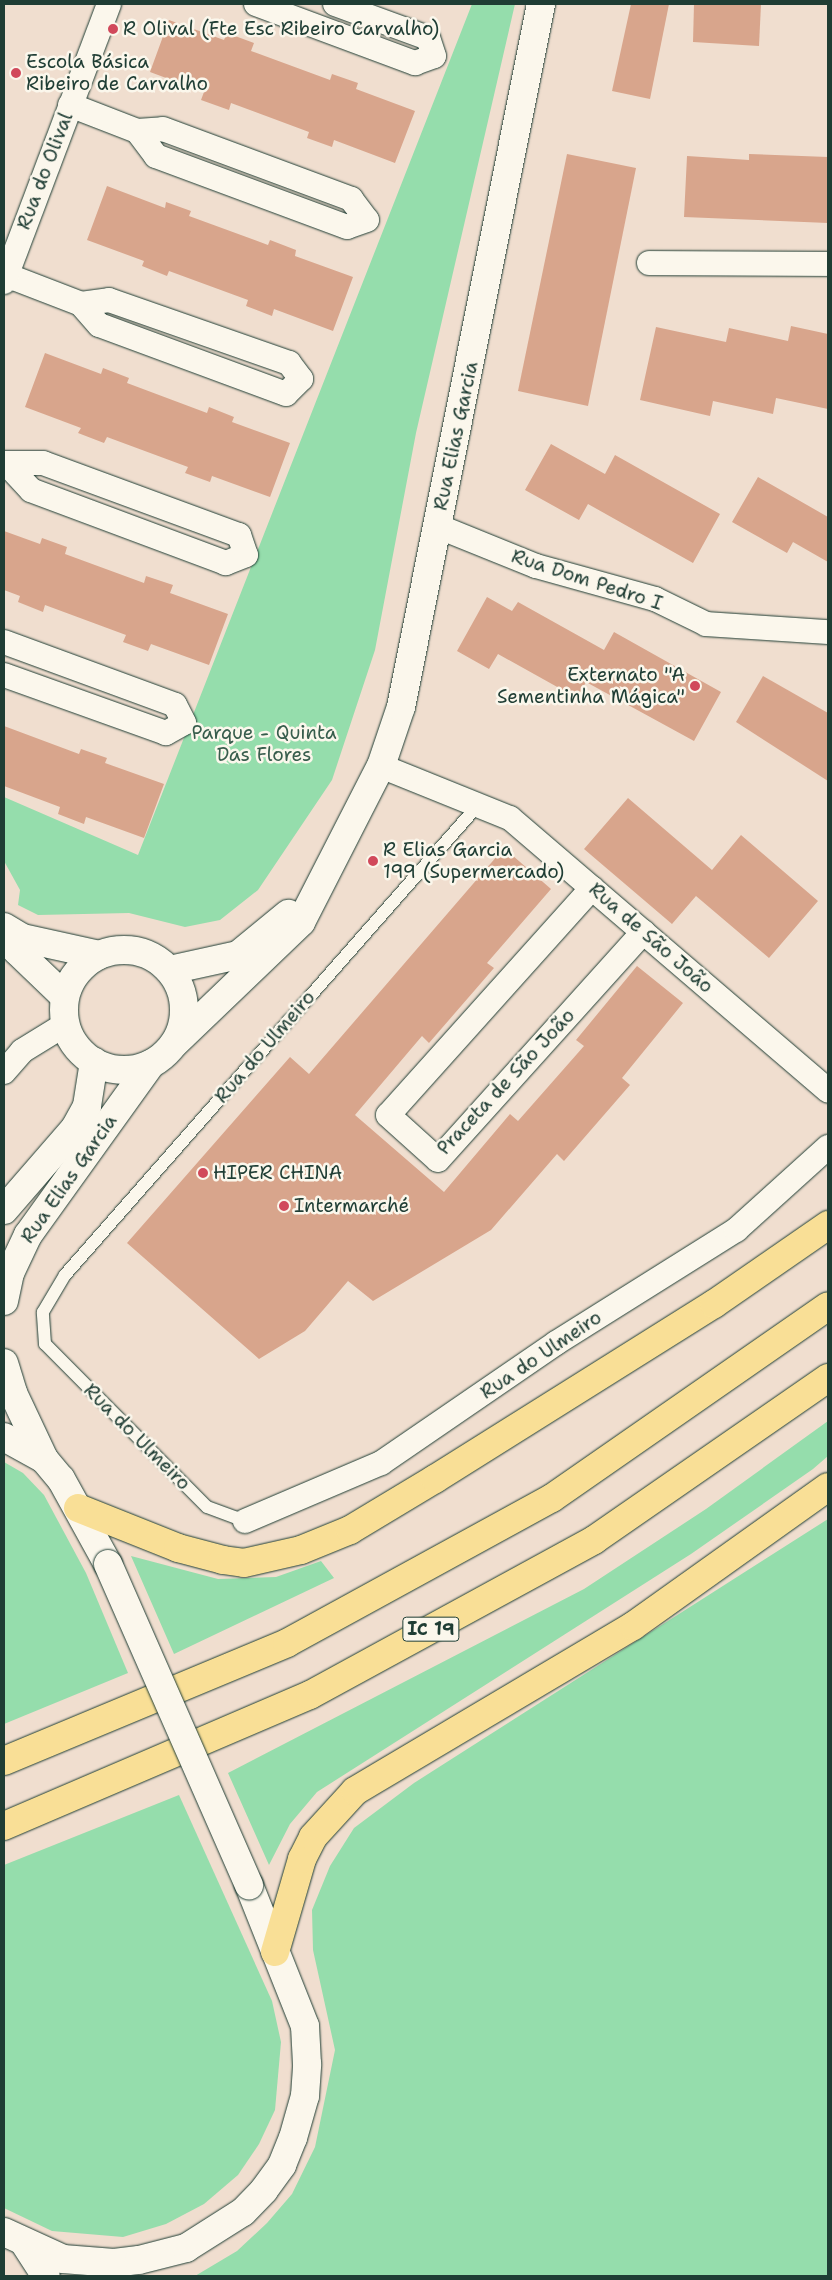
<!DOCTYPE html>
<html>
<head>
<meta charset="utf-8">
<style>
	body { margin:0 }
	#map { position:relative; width:832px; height:2280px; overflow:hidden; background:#f0decf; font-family:"Shantell Sans",sans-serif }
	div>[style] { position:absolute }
	.green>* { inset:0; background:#95ddac }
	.building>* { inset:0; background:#d8a58c }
	.roads { filter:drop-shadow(0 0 1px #1f3d34) drop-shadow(0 0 1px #1f3d34) }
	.service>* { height:12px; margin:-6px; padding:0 6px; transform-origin:6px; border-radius:6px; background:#fbf7ec }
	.minor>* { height:24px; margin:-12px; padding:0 12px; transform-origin:12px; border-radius:12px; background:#fbf7ec }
	.tertiary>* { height:28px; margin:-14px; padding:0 14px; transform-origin:14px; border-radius:14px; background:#fbf7ec }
	.tertiary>.ring { margin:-14px; padding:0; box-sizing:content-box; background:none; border:28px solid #fbf7ec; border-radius:50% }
	.trunk>* { height:28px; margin:-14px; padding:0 14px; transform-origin:14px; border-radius:14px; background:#f9df96 }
	.bridges { filter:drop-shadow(0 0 1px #1f3d34) drop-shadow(0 0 1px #1f3d34) }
	.tertiary-bridge>* { height:28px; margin:-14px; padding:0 14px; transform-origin:14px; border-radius:14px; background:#fbf7ec }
	.dots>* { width:14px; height:14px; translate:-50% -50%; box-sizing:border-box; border:2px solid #fbf7ec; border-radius:50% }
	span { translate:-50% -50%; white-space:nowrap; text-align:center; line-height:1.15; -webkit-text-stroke:5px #fbf7ec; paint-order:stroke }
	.shield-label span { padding:1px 4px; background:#fbf7ec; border:1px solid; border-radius:4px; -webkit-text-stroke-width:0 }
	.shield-label { font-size:18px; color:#1f3d34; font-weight:700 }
	.poi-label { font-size:19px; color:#1f3d34 }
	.left { translate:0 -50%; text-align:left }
	.right { translate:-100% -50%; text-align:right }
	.street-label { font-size:19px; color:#1f3d34 }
	.park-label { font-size:19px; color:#375d4c }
	.frame { position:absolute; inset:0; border:5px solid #1f3d34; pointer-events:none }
</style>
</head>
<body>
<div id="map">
	<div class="green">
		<div style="clip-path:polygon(472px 4px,515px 4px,416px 433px,375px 650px,332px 780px,258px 890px,220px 920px,185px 927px,129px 913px,38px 915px,18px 905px,20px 890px,4px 861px,4px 797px,138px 855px)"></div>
		<div style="clip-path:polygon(828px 1421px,828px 1456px,813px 1469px,691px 1554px,317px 1792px,290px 1824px,269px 1865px,228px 1773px,584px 1589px,706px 1509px)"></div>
		<div style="clip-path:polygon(4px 1462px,23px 1473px,44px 1495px,86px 1573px,128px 1673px,4px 1724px)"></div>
		<div style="clip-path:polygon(828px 1519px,828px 2276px,195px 2276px,237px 2251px,267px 2223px,292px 2194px,315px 2147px,335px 2050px,313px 1950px,312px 1910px,330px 1866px,354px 1828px,414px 1783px)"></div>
		<div style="clip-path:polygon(131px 1556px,218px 1579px,276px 1577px,321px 1561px,334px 1578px,174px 1654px)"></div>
		<div style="clip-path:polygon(179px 1795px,272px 2001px,281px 2042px,275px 2110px,259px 2144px,238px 2175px,204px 2204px,166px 2224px,123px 2237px,52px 2231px,4px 2208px,4px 1865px)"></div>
	</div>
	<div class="building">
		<div style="clip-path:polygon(631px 4px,669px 4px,650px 99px,612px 91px)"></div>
		<div style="clip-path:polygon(694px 4px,761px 4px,759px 46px,693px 42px)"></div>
		<div style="clip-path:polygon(169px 20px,224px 40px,227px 33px,254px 43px,251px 51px,330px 80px,332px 74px,358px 83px,356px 89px,415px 111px,395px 163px,334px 140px,332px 147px,307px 138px,309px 132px,231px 103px,229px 110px,201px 100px,204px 92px,150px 72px)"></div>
		<div style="clip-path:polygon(567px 154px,636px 168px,588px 406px,518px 391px)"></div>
		<div style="clip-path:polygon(749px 154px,828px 157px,828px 223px,684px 217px,687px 156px,749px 160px)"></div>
		<div style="clip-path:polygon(107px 186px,165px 208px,166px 202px,191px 211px,189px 216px,268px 245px,270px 240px,296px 250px,295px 256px,353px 277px,333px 331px,274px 309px,272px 316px,246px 306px,248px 300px,169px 271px,167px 276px,142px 266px,144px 261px,87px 240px)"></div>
		<div style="clip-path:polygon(791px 326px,828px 334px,828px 409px,776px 398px,773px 414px,713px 401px,710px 416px,640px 400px,656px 327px,726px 342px,729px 328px,788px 341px)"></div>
		<div style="clip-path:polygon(45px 353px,101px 374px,103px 368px,129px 378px,127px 383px,207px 413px,209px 407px,234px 417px,232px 422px,290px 443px,270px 497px,212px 476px,210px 482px,185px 473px,188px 467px,107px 437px,104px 443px,78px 433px,81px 428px,25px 407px)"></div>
		<div style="clip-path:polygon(551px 444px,605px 474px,615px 455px,720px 514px,693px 563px,588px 504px,579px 520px,525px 490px)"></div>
		<div style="clip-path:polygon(758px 477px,828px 517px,828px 562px,793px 542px,787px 553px,732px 522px)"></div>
		<div style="clip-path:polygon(4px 531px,40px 544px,42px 538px,67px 547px,65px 554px,144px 583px,146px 576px,173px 585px,170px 593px,228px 614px,209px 665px,151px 644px,148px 651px,123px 642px,126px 635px,45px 605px,43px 612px,18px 602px,20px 596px,4px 590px)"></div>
		<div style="clip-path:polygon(487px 597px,512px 611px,518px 602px,604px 650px,614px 632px,721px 692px,694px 741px,586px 682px,577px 698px,498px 654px,489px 669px,457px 651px)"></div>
		<div style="clip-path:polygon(763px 676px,828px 713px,828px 781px,736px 722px)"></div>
		<div style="clip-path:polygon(4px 726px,79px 754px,81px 749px,107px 758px,105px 763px,164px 784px,144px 838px,86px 817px,84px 824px,58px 814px,60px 807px,4px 786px)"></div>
		<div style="clip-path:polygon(628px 798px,712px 870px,741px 835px,818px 901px,769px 958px,696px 896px,672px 924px,584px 849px)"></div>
		<div style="clip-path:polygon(504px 848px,551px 889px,487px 963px,494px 968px,429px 1043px,422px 1036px,355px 1115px,444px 1192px,510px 1114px,518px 1121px,584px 1046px,576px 1040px,637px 966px,683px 1003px,622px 1078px,630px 1085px,564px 1161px,557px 1154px,491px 1230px,373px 1301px,348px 1281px,305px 1331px,259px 1359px,127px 1243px,290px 1057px,309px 1074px)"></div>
	</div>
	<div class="roads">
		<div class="service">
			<div style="left:245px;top:1521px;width:40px;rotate:-159.8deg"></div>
			<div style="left:207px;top:1507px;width:230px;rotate:-134.8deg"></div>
			<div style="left:45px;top:1344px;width:32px;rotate:-94deg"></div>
			<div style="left:43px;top:1312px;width:43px;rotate:-59.3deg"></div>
			<div style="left:65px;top:1275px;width:628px;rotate:-48.68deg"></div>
		</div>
		<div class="minor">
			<div style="left:256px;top:4px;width:170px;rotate:20.4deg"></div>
			<div style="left:415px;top:63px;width:20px;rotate:-20deg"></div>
			<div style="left:434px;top:56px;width:19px;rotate:-108deg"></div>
			<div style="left:428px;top:38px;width:99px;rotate:-159.9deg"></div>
			<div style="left:70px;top:105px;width:72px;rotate:21.2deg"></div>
			<div style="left:137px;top:131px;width:26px;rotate:-4deg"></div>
			<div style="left:163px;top:129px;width:201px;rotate:20.4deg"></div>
			<div style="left:351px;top:199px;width:26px;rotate:53deg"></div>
			<div style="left:367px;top:220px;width:21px;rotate:161deg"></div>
			<div style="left:347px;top:227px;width:204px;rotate:-159.6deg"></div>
			<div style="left:156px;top:156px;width:31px;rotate:-127deg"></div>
			<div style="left:649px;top:263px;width:179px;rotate:0.3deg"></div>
			<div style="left:6px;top:275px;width:80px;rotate:21.1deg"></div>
			<div style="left:81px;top:304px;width:28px;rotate:-8deg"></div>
			<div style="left:109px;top:300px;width:191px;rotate:19.3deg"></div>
			<div style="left:289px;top:363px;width:20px;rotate:53deg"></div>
			<div style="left:301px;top:379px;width:21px;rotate:135deg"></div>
			<div style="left:286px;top:394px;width:199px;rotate:-159.7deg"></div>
			<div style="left:99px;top:325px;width:28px;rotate:-131deg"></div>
			<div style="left:4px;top:282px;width:297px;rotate:-69.3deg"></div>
			<div style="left:4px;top:463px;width:39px"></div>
			<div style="left:43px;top:463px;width:209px;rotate:20.2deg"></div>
			<div style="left:239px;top:535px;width:21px;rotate:71deg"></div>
			<div style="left:246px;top:555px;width:22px;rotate:158deg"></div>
			<div style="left:226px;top:563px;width:208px;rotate:-159.5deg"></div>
			<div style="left:31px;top:490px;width:34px;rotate:-133deg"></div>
			<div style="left:437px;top:526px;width:107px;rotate:22deg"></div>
			<div style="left:536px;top:566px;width:123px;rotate:15.5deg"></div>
			<div style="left:655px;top:599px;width:57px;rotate:26.1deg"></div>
			<div style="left:706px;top:624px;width:122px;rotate:3.8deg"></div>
			<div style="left:4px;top:642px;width:182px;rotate:20.2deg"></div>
			<div style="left:175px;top:705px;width:20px;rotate:63deg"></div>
			<div style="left:184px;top:723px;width:21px;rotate:151deg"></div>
			<div style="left:166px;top:733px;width:172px;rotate:-160.3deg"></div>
			<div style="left:381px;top:766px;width:139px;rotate:22deg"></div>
			<div style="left:510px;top:818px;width:419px;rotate:40.6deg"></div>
			<div style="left:592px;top:888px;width:305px;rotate:131.9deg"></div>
			<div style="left:388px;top:1115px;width:67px;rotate:42deg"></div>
			<div style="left:438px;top:1160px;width:307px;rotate:-48deg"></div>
			<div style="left:4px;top:1072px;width:28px;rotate:-49deg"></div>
			<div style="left:22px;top:1051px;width:52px;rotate:-31.5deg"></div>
			<div style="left:245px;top:1521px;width:148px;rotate:-23.1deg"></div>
			<div style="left:381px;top:1463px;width:212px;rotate:-34.4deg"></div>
			<div style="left:556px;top:1343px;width:213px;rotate:-32.1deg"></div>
			<div style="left:736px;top:1230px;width:124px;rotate:-42.1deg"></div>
		</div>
		<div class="tertiary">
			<div style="left:4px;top:927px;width:21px;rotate:31deg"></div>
			<div style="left:22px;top:938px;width:79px;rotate:12.4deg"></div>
			<div style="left:4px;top:933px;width:22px;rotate:54deg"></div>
			<div style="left:17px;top:951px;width:66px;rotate:43.8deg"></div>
			<div class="ring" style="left:64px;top:950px;width:92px;height:92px"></div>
			<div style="left:170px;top:970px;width:70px;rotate:-12.4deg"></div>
			<div style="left:238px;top:955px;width:65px;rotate:-39.4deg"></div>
			<div style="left:174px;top:1044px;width:176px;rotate:-43.8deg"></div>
			<div style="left:301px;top:922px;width:175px;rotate:-62.9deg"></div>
			<div style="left:381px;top:766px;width:62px;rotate:-71.3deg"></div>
			<div style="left:401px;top:707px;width:717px;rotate:-78.74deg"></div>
			<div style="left:4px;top:1210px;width:108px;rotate:-49.1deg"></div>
			<div style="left:75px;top:1128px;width:25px;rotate:-61deg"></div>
			<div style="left:87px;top:1106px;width:45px;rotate:-81deg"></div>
			<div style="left:4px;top:1301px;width:29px;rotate:-78deg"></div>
			<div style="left:10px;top:1273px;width:42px;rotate:-64.7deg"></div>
			<div style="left:28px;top:1235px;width:211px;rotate:-54.3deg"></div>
			<div style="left:4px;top:1363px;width:31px;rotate:73deg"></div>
			<div style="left:13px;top:1393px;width:73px;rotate:64.8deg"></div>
			<div style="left:44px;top:1459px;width:26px;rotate:50deg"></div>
			<div style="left:61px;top:1479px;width:97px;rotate:61.1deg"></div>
			<div style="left:4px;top:1437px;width:46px;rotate:28.8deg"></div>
			<div style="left:4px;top:2232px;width:65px;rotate:24.6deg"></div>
			<div style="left:63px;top:2259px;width:51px;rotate:4.5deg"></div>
			<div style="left:114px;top:2263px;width:25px;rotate:-7deg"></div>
			<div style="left:139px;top:2260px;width:49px;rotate:-14.3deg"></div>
			<div style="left:186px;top:2248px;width:67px;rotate:-32.3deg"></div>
			<div style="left:243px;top:2212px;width:30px;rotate:-46deg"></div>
			<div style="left:264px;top:2190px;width:31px;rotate:-54deg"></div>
			<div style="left:282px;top:2165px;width:29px;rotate:-68deg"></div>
			<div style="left:293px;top:2138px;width:44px;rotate:-74.1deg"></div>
			<div style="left:305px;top:2096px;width:32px;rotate:-86deg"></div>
			<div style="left:307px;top:2064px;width:38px;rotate:-93deg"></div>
			<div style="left:305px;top:2026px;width:152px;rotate:-111.7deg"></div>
			<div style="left:25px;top:2244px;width:38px;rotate:57deg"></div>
		</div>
		<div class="trunk">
			<div style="left:78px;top:1508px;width:108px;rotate:21.8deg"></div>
			<div style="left:178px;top:1548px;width:47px;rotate:14.9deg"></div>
			<div style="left:223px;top:1560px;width:21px;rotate:8deg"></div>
			<div style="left:244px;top:1563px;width:58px;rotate:-12.8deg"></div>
			<div style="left:301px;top:1550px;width:53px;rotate:-22.2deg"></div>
			<div style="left:350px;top:1530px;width:99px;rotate:-31deg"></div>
			<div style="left:435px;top:1479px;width:329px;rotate:-32.1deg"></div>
			<div style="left:714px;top:1304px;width:139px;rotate:-34.7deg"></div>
			<div style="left:4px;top:1761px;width:307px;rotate:-22.6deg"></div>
			<div style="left:287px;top:1643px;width:302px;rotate:-28.7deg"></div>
			<div style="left:552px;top:1498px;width:336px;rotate:-34.8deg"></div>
			<div style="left:4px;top:1826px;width:333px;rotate:-23.2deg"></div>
			<div style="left:310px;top:1695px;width:324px;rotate:-28.6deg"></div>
			<div style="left:594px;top:1540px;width:285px;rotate:-34.7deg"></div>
			<div style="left:275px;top:1952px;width:97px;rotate:-73.8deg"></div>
			<div style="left:302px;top:1859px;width:25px;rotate:-63deg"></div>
			<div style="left:313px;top:1837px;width:62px;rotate:-47.6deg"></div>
			<div style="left:355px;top:1791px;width:323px;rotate:-30.7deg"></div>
			<div style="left:633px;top:1626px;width:239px;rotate:-35.5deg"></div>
		</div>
	</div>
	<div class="bridges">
		<div class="tertiary-bridge">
			<div style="left:108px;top:1564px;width:351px;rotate:66.3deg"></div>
		</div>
	</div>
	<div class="dots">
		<div style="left:113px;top:29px;background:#d1495b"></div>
		<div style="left:16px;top:73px;background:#d1495b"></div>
		<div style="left:695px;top:686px;background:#d1495b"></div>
		<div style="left:373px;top:861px;background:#d1495b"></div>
		<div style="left:203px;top:1173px;background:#d1495b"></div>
		<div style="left:284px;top:1206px;background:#d1495b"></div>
	</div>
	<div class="shield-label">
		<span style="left:431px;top:1629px">IC 19</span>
	</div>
	<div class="poi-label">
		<span class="left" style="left:123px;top:29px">R Olival (Fte Esc Ribeiro Carvalho)</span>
		<span class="left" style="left:26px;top:73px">Escola Básica<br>Ribeiro de Carvalho</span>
		<span class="right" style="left:685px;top:686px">Externato "A<br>Sementinha Mágica"</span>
		<span class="left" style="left:383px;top:861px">R Elias Garcia<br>199 (Supermercado)</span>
		<span class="left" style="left:213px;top:1173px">HIPER CHINA</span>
		<span class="left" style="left:294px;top:1206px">Intermarché</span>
	</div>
	<div class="street-label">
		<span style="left:45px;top:171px;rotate:-69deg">Rua do Olival</span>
		<span style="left:456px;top:436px;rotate:-78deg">Rua Elias Garcia</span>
		<span style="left:587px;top:580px;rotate:18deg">Rua Dom Pedro I</span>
		<span style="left:651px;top:938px;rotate:41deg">Rua de São João</span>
		<span style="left:265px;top:1047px;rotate:-49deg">Rua do Ulmeiro</span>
		<span style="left:506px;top:1082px;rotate:-47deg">Praceta de São João</span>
		<span style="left:69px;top:1179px;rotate:-55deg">Rua Elias Garcia</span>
		<span style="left:541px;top:1355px;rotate:-34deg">Rua do Ulmeiro</span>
		<span style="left:137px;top:1437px;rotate:45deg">Rua do Ulmeiro</span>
	</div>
	<div class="park-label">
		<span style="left:264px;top:744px">Parque - Quinta<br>Das Flores</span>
	</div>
	<div class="frame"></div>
</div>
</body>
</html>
